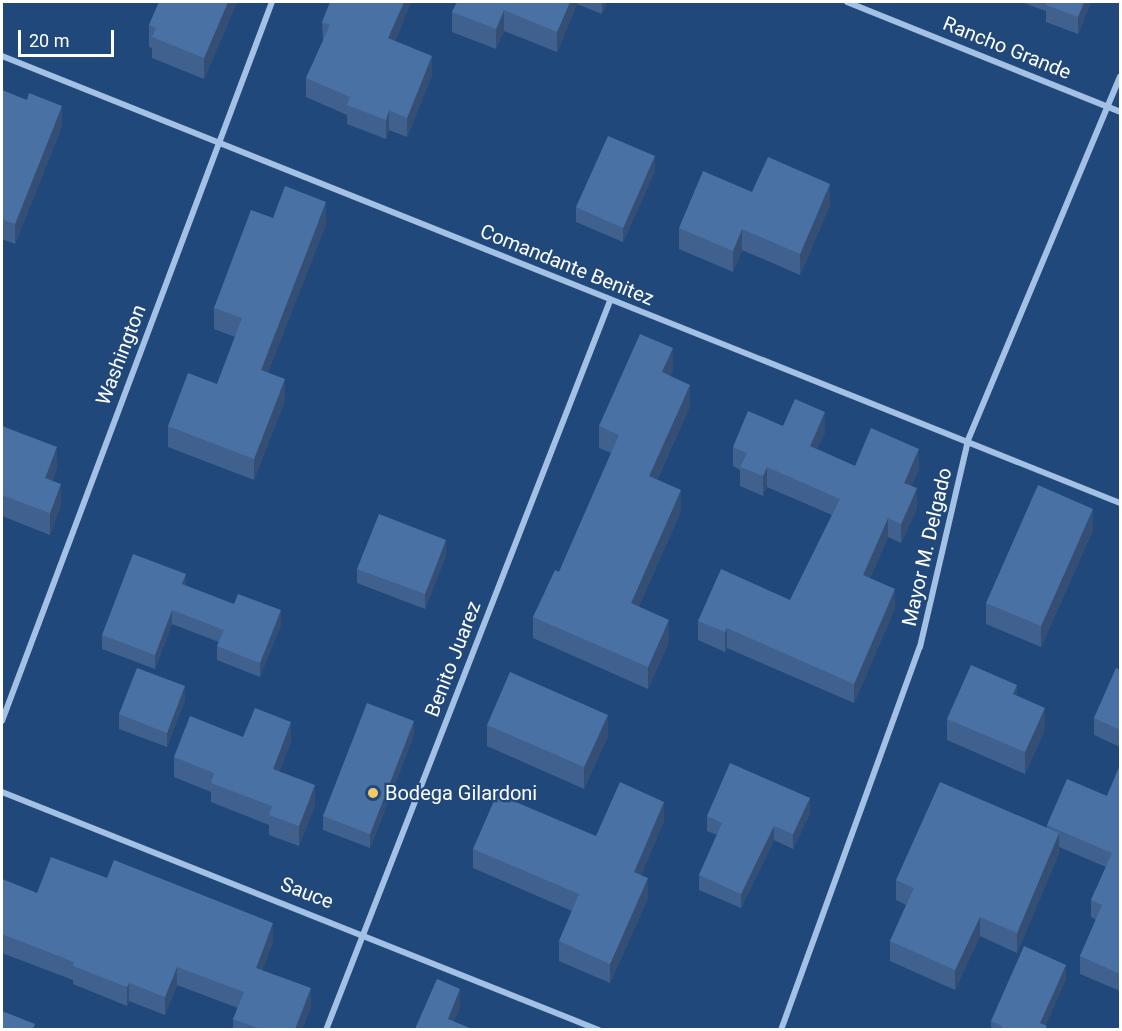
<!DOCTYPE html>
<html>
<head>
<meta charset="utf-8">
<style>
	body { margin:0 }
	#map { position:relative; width:1122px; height:1031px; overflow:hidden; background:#21487a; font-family:Roboto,sans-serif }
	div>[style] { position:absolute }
	.minor>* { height:6px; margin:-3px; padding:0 3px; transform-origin:3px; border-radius:3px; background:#a3c1e5 }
	.wall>* { inset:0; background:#40618d }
	.shaded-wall>* { inset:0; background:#344f73 }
	.building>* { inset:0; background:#4a71a4 }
	.dots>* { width:16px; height:16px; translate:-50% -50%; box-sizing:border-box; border:3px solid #21487a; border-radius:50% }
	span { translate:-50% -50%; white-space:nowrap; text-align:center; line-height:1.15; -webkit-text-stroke:4.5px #21487a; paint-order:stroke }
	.street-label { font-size:20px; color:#fff }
	.poi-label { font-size:20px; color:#fff }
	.left { translate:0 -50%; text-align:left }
	.frame { position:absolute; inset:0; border:3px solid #fff; pointer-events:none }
	.scale { position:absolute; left:18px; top:30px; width:96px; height:27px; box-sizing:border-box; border:3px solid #fff; border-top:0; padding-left:8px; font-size:18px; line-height:21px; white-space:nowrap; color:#fff; -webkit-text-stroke:4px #21487a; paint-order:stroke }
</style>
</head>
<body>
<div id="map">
	<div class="minor">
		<div style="left:847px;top:2px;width:294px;rotate:21.9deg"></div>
		<div style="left:2px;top:56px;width:1204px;rotate:21.79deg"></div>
		<div style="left:2px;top:721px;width:768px;rotate:-69.42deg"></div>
		<div style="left:2px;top:792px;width:643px;rotate:21.74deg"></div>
		<div style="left:326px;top:1030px;width:782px;rotate:-68.72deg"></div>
		<div style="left:781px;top:1030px;width:407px;rotate:-70.1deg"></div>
		<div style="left:920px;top:647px;width:212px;rotate:-76.9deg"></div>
		<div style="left:968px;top:440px;width:394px;rotate:-67.3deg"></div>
	</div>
	<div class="wall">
		<div style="clip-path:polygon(159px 2px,237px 2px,204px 79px,152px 58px,152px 48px,149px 47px,149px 25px)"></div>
		<div style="clip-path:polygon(411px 2px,395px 41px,432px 75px,407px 137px,389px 130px,386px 139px,347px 124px,347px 115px,306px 97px,306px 78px,323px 41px,322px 22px)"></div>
		<div style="clip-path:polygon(457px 2px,607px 2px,602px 14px,577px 4px,557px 52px,504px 31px,496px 49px,452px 32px,452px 12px)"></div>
		<div style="clip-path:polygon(1021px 2px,1091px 2px,1078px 34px,1046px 22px,1046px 11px)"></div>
		<div style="clip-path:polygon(2px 90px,62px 126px,15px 244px,2px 239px)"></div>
		<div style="clip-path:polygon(655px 171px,623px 242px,576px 222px,576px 207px)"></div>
		<div style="clip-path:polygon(752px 192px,830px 205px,800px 275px,742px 250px,733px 272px,679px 249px,679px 228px)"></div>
		<div style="clip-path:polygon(273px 218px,326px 224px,268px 372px,285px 400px,254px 480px,168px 447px,168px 426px,217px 384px,235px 337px,214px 329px,214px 308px)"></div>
		<div style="clip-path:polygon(673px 370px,670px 376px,690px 406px,657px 480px,681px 511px,639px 606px,669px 641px,648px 689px,533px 638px,533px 617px,559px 572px,611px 453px,599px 448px,599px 426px)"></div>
		<div style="clip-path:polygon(2px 426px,57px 468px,52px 481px,61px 505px,50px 535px,2px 516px)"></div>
		<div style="clip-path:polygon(783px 426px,825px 432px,817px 449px,855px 466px,919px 469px,911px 486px,917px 508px,901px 543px,888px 537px,870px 578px,895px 608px,854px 703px,727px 648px,725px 652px,698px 640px,698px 621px,790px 600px,832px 515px,767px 487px,763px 496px,740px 486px,740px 470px,733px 466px,733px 447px)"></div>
		<div style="clip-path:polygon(1093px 530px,1041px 647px,986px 624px,986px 603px)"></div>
		<div style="clip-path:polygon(446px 555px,425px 609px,357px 583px,357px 569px)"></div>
		<div style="clip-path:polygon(186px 586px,281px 624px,260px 677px,217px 660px,217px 646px,219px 642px,172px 624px,155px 669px,102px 649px,102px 635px)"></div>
		<div style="clip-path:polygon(1120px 670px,1120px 747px,1094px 735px,1094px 718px)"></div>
		<div style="clip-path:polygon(1017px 696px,1045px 729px,1025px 774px,947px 740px,947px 719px)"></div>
		<div style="clip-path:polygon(185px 700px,167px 747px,119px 729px,119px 714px)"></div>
		<div style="clip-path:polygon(487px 725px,608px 736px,584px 789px,487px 746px)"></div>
		<div style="clip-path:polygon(414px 735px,370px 848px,323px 830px,323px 816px)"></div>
		<div style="clip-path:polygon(243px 737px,291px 742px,279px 772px,315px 805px,299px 846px,269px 835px,269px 825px,211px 802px,211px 792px,174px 777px,174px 757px)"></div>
		<div style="clip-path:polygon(1120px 765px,1120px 991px,1080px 974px,1080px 956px,1096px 920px,1091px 917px,1091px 900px,1106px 867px,1059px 847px,1059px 853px,1017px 953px,980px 936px,955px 990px,890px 961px,890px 941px,906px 905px,896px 900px,896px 880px,1047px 828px,1047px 825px,1107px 796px)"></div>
		<div style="clip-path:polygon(810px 813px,793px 849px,774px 840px,741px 908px,699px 890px,699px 875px,717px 835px,707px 831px,707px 816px)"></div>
		<div style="clip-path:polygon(664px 821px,641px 875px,648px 898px,610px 983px,559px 961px,559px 941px,572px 911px,473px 868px,473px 849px,596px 836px)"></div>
		<div style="clip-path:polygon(2px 879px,37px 893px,273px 942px,262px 970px,311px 1007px,302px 1029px,233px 1029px,233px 1019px,238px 1008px,177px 985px,165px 1015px,129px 1001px,127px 1006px,73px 984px,73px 980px,2px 953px)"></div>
		<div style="clip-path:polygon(1066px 979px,1045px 1026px,1047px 1029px,991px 1029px,991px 1021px)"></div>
	</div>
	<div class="shaded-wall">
		<div style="clip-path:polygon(228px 2px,237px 2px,204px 79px,204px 58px)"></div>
		<div style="clip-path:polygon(404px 2px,411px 2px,411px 3px,388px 57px,388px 38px)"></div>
		<div style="clip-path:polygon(570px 2px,577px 2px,577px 4px,557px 52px,557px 32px)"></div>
		<div style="clip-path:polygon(602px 2px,607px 2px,602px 14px)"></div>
		<div style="clip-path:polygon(1084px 2px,1091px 2px,1078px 34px,1078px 17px)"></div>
		<div style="clip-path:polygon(504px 10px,504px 31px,496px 49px,496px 29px)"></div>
		<div style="clip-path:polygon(432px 56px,432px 75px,407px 137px,407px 118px)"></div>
		<div style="clip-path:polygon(62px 106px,62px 126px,15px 244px,15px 224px)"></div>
		<div style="clip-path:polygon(389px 110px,389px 130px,386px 139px,386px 120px)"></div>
		<div style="clip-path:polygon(655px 156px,655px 171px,623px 242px,623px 228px)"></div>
		<div style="clip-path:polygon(830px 184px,830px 205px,800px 275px,800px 254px)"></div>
		<div style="clip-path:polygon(326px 202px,326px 224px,261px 391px,261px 370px)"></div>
		<div style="clip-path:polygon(742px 229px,742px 250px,733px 272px,733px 251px)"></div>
		<div style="clip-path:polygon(673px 348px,673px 370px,662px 394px,662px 372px)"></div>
		<div style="clip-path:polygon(285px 379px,285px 400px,254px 480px,254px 459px)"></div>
		<div style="clip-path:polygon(690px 385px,690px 406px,649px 497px,649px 476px)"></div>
		<div style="clip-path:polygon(825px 412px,825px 432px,810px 465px,810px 446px)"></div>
		<div style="clip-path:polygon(57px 447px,57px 468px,45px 499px,45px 478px)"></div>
		<div style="clip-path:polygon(919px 449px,919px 469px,904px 503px,904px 483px)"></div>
		<div style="clip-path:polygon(767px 467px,767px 487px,763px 496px,763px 476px)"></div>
		<div style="clip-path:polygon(61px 484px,61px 505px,50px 535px,50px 513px)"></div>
		<div style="clip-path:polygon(917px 488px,917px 508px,901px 543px,901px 524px)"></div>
		<div style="clip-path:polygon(681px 490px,681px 511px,631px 624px,631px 603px)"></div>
		<div style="clip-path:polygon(1093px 509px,1093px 530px,1041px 647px,1041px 626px)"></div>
		<div style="clip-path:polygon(888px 518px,888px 537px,863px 594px,863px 575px)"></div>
		<div style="clip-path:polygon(446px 540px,446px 555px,425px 609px,425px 594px)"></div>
		<div style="clip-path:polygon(186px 574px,186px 588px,182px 584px)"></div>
		<div style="clip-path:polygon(895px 589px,895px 608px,854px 703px,854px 684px)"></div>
		<div style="clip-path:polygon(172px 610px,172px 624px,155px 669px,155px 655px)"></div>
		<div style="clip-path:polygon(281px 610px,281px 624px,260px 677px,260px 663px)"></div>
		<div style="clip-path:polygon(669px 620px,669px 641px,648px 689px,648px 667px)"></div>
		<div style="clip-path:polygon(727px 628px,727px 648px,725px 652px,725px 632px)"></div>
		<div style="clip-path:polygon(1017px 685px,1017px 706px,1013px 694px)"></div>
		<div style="clip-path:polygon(185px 686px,185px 700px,167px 747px,167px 733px)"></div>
		<div style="clip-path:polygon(1045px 708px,1045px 729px,1025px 774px,1025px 752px)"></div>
		<div style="clip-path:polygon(608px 715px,608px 736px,584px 789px,584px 767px)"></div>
		<div style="clip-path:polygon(414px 721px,414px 735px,370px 848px,370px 834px)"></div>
		<div style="clip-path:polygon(291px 722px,291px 742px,273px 789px,273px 769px)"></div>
		<div style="clip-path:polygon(315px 785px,315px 805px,299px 846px,299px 826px)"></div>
		<div style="clip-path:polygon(810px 798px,810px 813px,793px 849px,793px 834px)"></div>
		<div style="clip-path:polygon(664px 802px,664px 821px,634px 892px,634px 872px)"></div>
		<div style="clip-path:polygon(774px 826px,774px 840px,741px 908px,741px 894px)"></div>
		<div style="clip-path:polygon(1059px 833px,1059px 853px,1017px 953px,1017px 933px)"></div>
		<div style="clip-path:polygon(648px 878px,648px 898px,610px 983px,610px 964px)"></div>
		<div style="clip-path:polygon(980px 917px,980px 936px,955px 990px,955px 970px)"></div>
		<div style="clip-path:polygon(273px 923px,273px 942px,256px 986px,256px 968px)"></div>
		<div style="clip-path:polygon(1066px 965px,1066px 979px,1044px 1029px,1040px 1023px)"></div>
		<div style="clip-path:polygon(177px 967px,177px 985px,165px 1015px,165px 997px)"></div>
		<div style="clip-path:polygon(129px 983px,129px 1001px,127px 1006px,127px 987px)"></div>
		<div style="clip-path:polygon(311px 988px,311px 1007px,302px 1029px,295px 1029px)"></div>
		<div style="clip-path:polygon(460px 989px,460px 1008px,451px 1029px,448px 1019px)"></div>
	</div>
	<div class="building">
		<div style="clip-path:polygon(159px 2px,228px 2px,204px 58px,152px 37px,156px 28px,149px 25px)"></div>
		<div style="clip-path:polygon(330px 2px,404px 2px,388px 38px,432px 56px,407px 118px,389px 110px,386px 120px,347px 105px,350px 97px,306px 78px,330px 25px,322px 22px)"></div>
		<div style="clip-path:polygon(457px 2px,570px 2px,557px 32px,504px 10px,496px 29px,452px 12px)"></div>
		<div style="clip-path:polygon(1047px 2px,1084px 2px,1078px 17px,1046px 5px)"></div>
		<div style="clip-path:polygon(2px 90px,27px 100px,29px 93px,62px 106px,15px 224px,2px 219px)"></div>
		<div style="clip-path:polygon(608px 136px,655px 156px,623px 228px,576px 207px)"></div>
		<div style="clip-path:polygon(768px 157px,830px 184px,800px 254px,742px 229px,733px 251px,679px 228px,703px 171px,752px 192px)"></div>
		<div style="clip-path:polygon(285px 186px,326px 202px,261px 370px,285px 379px,254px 459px,168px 426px,188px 373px,217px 384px,242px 318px,214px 308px,251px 210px,273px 218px)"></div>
		<div style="clip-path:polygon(640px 334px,673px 348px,662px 372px,690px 385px,649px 476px,681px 490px,631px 603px,669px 620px,648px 667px,533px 617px,555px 570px,559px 572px,619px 435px,599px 426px)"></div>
		<div style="clip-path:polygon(795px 399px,825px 412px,810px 446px,855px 466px,871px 428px,919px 449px,904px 483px,917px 488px,901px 524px,888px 518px,863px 575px,895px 589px,854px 684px,727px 628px,725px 632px,698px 621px,721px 569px,790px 600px,840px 499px,767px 467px,763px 476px,740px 467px,747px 453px,733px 447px,748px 411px,783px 426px)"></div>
		<div style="clip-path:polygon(2px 426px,57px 447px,45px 478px,61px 484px,50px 513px,2px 495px)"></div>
		<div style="clip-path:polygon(1038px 485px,1093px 509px,1041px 626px,986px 603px)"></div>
		<div style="clip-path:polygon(379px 514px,446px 540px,425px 594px,357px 569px)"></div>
		<div style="clip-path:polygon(133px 554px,186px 574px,182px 584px,234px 604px,238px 594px,281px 610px,260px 663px,217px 646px,224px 630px,172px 610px,155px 655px,102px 635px)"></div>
		<div style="clip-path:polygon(971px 665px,1017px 685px,1013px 694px,1045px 708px,1025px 752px,947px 719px)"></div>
		<div style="clip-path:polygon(137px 668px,185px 686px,167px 733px,119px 714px)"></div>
		<div style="clip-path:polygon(1116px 668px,1120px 670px,1120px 730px,1094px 718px)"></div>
		<div style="clip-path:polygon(510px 672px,608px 715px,584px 767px,487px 725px)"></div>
		<div style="clip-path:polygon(367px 703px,414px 721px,370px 834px,323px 816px)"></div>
		<div style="clip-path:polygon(255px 708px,291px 722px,273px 769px,315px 785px,299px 826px,269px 815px,272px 806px,211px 783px,214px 773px,174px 757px,190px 716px,243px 737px)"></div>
		<div style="clip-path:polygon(730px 763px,810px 798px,793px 834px,774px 826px,741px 894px,699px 875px,722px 823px,707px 816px)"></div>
		<div style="clip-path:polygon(1120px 765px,1120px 974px,1080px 956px,1102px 905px,1091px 900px,1112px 853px,1047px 825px,1067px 779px,1107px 796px)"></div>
		<div style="clip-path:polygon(620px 782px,664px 802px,634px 872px,648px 878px,610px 964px,559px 941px,579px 894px,473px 849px,497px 794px,596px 836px)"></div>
		<div style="clip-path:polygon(940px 782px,1059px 833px,1017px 933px,980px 917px,955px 970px,890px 941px,914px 888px,896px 880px)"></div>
		<div style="clip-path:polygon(51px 857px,107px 878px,114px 860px,273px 923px,256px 968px,311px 988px,295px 1029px,260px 1029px,233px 1019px,244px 992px,177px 967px,165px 997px,129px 983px,127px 987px,73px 966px,74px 962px,2px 934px,2px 879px,37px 893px)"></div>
		<div style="clip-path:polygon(1024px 946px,1066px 965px,1040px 1023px,1047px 1026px,1045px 1029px,1001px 1029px,1002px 1026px,991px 1021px)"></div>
		<div style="clip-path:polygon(437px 979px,460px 989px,448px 1019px,472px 1029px,415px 1029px)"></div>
		<div style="clip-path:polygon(2px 1011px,35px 1024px,33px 1029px,2px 1029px)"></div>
	</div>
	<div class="dots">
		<div style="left:373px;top:793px;background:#f1ca65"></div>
	</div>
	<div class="street-label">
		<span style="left:1007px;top:48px;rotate:22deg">Rancho Grande</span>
		<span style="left:567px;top:265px;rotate:22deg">Comandante Benitez</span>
		<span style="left:121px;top:355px;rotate:-69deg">Washington</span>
		<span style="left:927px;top:547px;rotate:-77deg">Mayor M. Delgado</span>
		<span style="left:453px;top:659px;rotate:-69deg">Benito Juarez</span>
		<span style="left:307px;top:893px;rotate:21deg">Sauce</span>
	</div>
	<div class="poi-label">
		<span class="left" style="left:385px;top:793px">Bodega Gilardoni</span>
	</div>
	<div class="frame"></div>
	<div class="scale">20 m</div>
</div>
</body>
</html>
